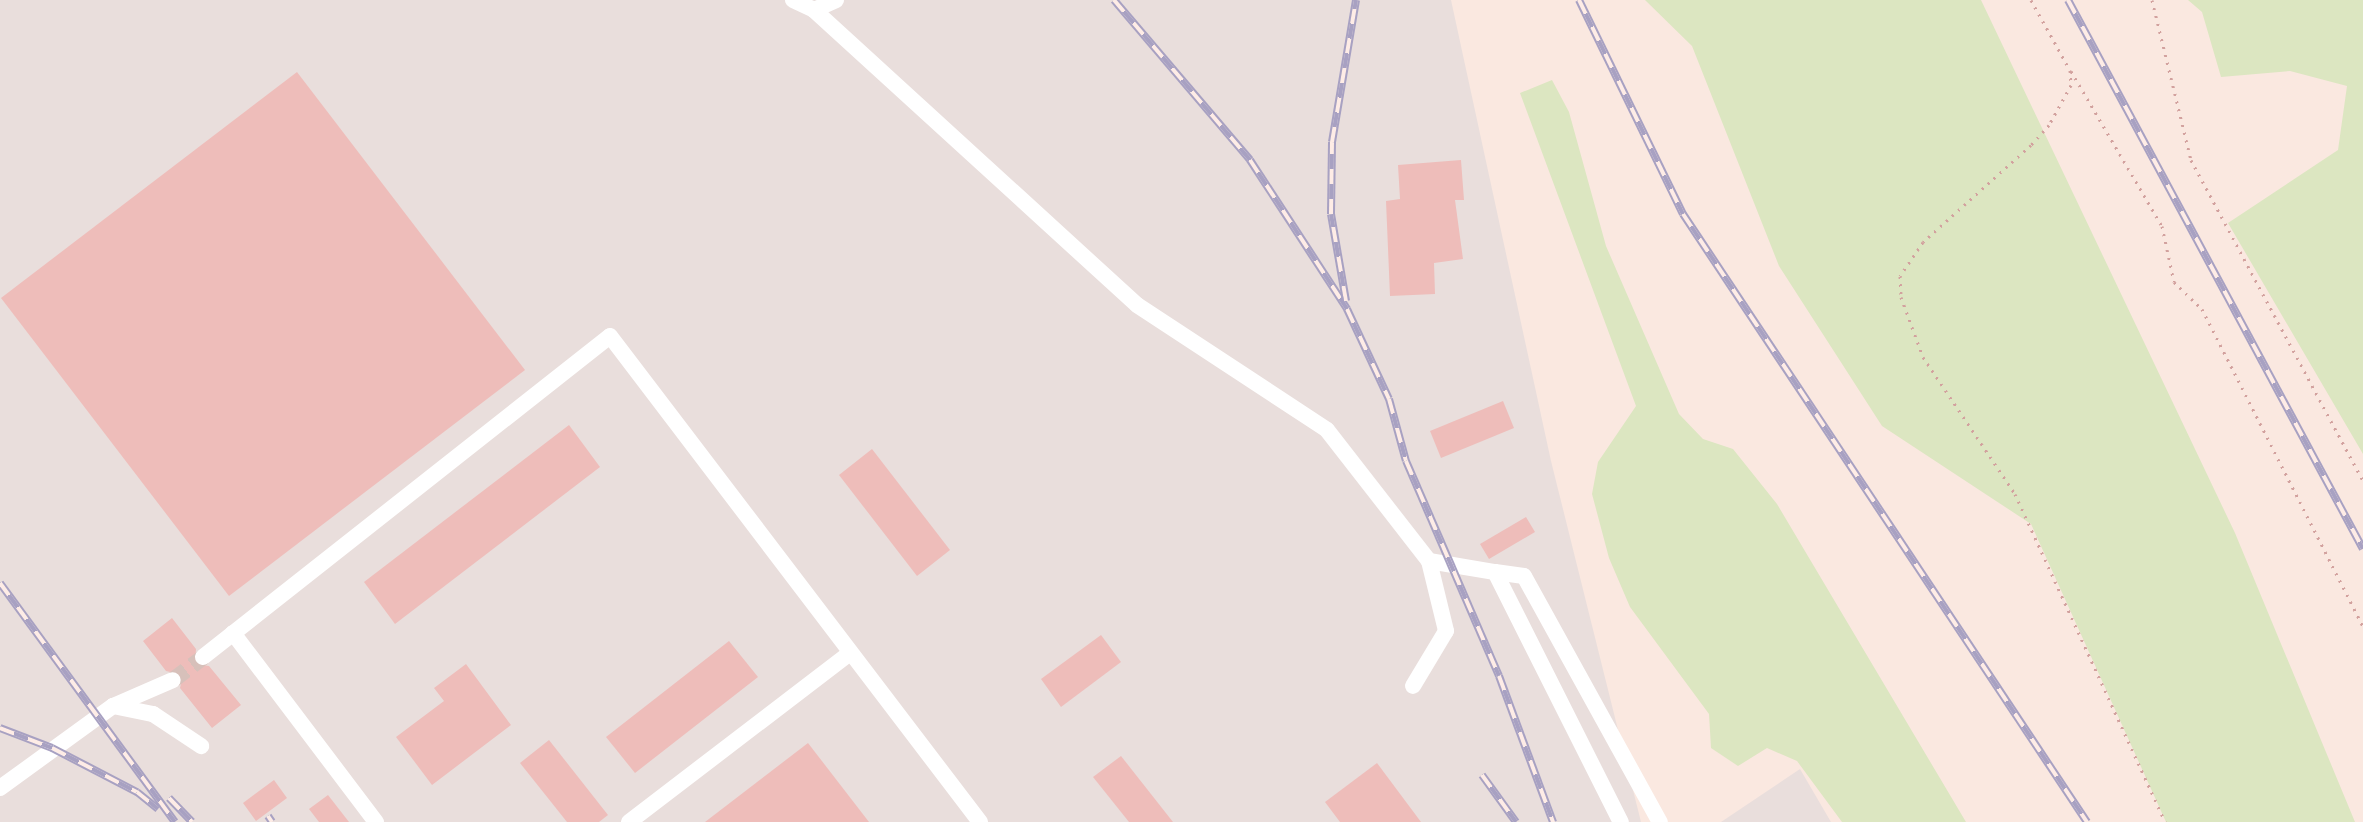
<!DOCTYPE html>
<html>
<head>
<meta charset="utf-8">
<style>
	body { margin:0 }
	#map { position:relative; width:2363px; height:822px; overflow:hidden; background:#fae8e0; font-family:Helvetica,sans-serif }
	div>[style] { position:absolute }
	.industrial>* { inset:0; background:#e9dedc }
	.green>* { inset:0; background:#dce6c1 }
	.building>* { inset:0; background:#eebdba }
	.minor-tunnel>* { height:16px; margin-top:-8px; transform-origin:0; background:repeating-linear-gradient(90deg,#d7c0ba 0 16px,transparent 0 24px) }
	.path>* { height:3px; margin-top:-1.5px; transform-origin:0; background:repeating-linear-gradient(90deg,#d2a19e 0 2px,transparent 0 8px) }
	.minor>* { height:16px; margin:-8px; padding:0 8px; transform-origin:8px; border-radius:8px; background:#fff }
	.rail>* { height:8px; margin-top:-4px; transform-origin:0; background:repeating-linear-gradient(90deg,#feece6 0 15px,#a8a1c2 0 30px); box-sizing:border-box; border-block:2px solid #a8a1c2 }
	span { translate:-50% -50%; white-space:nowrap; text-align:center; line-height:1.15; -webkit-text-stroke:6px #feece6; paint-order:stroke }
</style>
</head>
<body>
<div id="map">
	<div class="industrial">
		<div style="clip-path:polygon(0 0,1451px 0,1551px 461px,1641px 822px,0 822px)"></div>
		<div style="clip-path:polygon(1800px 769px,1831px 822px,1721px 822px)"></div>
	</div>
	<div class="green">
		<div style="clip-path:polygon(1645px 0,1981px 0,2235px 533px,2355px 822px,2166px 822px,2031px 524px,1882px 426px,1779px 266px,1692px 46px)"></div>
		<div style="clip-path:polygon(2188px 0,2363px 0,2363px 454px,2228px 223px,2338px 150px,2347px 86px,2290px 71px,2221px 77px,2202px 12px)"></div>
		<div style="clip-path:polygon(1552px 80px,1569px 112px,1606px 246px,1679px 414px,1703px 439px,1733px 449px,1777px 504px,1966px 822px,1842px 822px,1797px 761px,1767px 748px,1738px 766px,1711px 748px,1709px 714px,1630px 607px,1609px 558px,1592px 494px,1598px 462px,1636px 406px,1520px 93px)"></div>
	</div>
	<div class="building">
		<div style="clip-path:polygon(297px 72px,525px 370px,229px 596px,1px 298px)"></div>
		<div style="clip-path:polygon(1461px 160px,1464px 200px,1455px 200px,1463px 259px,1434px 263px,1435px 294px,1390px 296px,1386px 201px,1400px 199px,1398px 165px)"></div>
		<div style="clip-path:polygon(1503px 401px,1514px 428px,1441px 458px,1430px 431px)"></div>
		<div style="clip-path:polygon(569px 425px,600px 467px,395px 624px,364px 582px)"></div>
		<div style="clip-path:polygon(872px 449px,950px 550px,917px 576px,839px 475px)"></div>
		<div style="clip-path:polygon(1526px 517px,1535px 532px,1489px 559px,1480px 544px)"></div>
		<div style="clip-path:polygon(172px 618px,196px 649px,195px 664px,209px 666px,241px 705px,212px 728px,180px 688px,183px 675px,166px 671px,143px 641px)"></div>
		<div style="clip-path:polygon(1101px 635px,1121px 662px,1061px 707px,1041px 679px)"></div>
		<div style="clip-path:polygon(729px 641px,758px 677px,635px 773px,606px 737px)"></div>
		<div style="clip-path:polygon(466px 664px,511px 725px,432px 785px,396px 737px,444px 701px,434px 688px)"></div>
		<div style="clip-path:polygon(549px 740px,608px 815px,599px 822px,567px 822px,520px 763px)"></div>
		<div style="clip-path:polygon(808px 743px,869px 822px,705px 822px)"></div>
		<div style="clip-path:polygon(1121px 756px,1173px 822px,1129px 822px,1093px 777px)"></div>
		<div style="clip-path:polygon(1377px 763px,1421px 822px,1340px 822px,1325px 802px)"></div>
		<div style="clip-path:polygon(274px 780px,287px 798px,256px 821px,243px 803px)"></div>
		<div style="clip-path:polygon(328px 795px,349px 822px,319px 822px,309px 809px)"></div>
	</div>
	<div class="minor-tunnel">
		<div style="left:173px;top:680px;width:38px;rotate:-37deg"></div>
	</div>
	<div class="path">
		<div style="left:2031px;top:0;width:80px;rotate:60.9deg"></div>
		<div style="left:2070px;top:70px;width:15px;rotate:86deg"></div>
		<div style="left:2071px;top:85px;width:46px;rotate:118.8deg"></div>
		<div style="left:2049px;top:125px;width:27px;rotate:132deg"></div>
		<div style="left:2031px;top:145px;width:145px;rotate:138.1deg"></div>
		<div style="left:1923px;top:242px;width:41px;rotate:124.1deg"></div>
		<div style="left:1900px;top:276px;width:21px;rotate:87deg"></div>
		<div style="left:1901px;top:297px;width:64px;rotate:69.9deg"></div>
		<div style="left:1923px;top:357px;width:165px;rotate:56.1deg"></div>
		<div style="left:2015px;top:494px;width:361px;rotate:65.4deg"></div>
		<div style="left:2152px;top:0;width:165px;rotate:76.3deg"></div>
		<div style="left:2191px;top:160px;width:364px;rotate:61.8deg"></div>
		<div style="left:2071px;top:71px;width:180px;rotate:59.6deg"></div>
		<div style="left:2162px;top:226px;width:57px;rotate:77.9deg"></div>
		<div style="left:2174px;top:282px;width:39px;rotate:44deg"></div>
		<div style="left:2202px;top:309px;width:356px;rotate:63.1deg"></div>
	</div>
	<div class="minor">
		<div style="left:793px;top:0;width:23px;rotate:25deg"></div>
		<div style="left:814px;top:10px;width:24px;rotate:-24deg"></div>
		<div style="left:814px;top:10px;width:437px;rotate:42.4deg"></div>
		<div style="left:1137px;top:305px;width:227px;rotate:33.3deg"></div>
		<div style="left:1327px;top:430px;width:166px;rotate:52.1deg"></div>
		<div style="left:1429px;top:561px;width:72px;rotate:76.3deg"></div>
		<div style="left:1446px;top:631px;width:64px;rotate:121deg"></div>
		<div style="left:1429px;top:561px;width:67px;rotate:9.5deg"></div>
		<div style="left:1495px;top:572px;width:280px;rotate:63.3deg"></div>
		<div style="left:1495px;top:572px;width:29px;rotate:8deg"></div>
		<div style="left:1524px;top:576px;width:281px;rotate:61.1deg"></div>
		<div style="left:233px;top:633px;width:237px;rotate:52.9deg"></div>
		<div style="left:203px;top:657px;width:518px;rotate:-38.26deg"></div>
		<div style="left:610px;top:336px;width:611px;rotate:52.72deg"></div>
		<div style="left:113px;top:706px;width:65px;rotate:-23.4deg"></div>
		<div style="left:0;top:788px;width:140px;rotate:-36deg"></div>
		<div style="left:113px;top:706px;width:41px;rotate:11.3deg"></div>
		<div style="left:153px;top:714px;width:58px;rotate:33.7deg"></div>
		<div style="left:629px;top:822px;width:278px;rotate:-37.4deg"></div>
	</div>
	<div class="rail">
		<div style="left:1114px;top:0;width:210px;rotate:49.6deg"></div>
		<div style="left:1250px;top:160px;width:178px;rotate:56.9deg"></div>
		<div style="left:1347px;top:309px;width:99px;rotate:65deg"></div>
		<div style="left:1389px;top:399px;width:64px;rotate:74.7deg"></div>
		<div style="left:1406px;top:461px;width:234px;rotate:66.6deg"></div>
		<div style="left:1499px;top:676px;width:156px;rotate:69.7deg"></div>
		<div style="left:1579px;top:0;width:238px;rotate:64.1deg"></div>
		<div style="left:1683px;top:214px;width:730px;rotate:56.4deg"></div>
		<div style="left:2068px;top:0;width:623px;rotate:61.75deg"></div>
		<div style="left:1346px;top:301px;width:88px;rotate:-99.8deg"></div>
		<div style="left:1331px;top:214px;width:72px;rotate:-89.2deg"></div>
		<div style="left:1332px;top:142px;width:144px;rotate:-80.4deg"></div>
		<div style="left:0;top:583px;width:296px;rotate:53.8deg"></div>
		<div style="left:0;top:728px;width:56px;rotate:21deg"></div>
		<div style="left:52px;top:748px;width:96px;rotate:27.4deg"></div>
		<div style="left:137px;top:792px;width:27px;rotate:39deg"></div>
		<div style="left:1482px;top:775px;width:58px;rotate:54.1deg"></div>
		<div style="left:169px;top:798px;width:33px;rotate:46deg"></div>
		<div style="left:268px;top:816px;width:7px;rotate:56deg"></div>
	</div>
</div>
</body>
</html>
